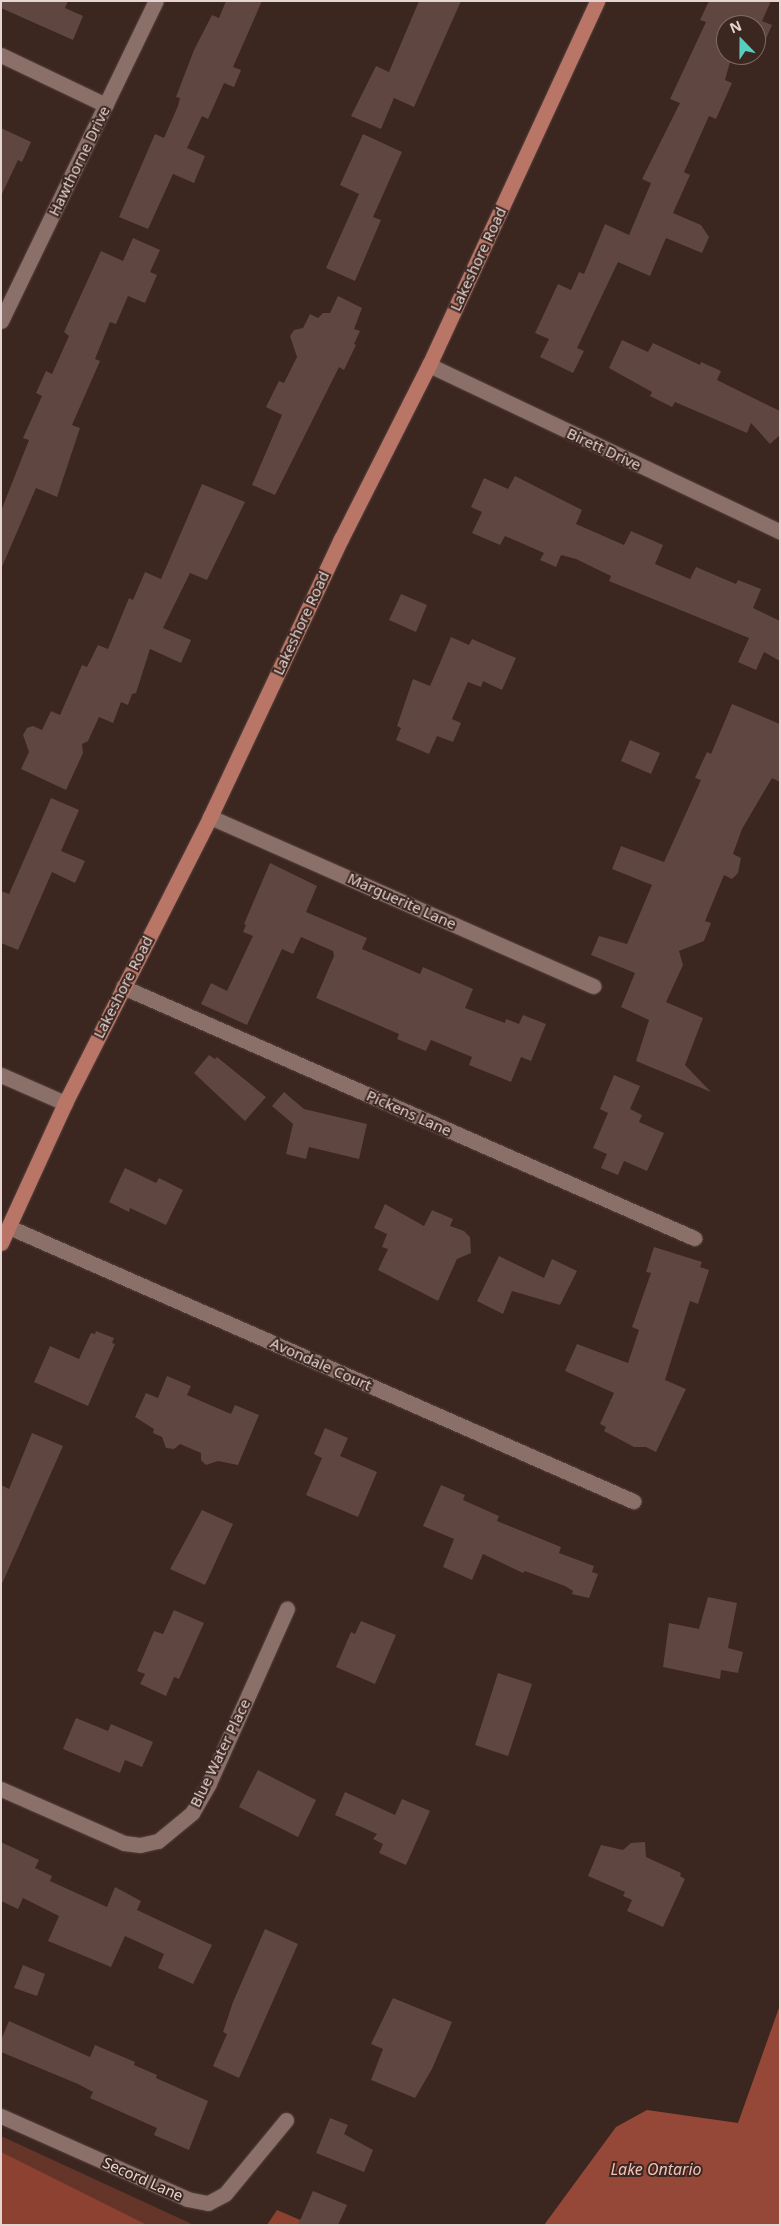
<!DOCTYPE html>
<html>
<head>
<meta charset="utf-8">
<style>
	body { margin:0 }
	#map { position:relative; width:781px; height:2226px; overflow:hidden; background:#3c2620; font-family:"Noto Sans",sans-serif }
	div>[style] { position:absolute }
	.green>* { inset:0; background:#65352a }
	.forest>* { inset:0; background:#8d4130 }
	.water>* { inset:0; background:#954837 }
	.building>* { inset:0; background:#5f4640 }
	.roads { filter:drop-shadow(0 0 1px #55423e) drop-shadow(0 0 1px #55423e) }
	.minor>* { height:15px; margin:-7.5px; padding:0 7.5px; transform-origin:7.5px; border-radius:7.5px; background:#8b7069 }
	.major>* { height:15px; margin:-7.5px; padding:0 7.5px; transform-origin:7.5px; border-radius:7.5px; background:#b97565 }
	span { translate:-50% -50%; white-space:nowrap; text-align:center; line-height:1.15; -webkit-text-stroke:4px #3c2620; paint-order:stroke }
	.street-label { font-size:15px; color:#e5d5d2 }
	.water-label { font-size:16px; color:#f0c2b7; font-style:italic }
	.frame { position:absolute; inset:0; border:2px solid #e5d5d2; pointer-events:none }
	.north { position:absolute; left:716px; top:15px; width:50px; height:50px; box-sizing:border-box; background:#3c2620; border:1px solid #806c67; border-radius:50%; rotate:338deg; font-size:14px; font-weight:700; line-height:20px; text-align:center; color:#e5d5d2 }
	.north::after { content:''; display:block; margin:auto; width:18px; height:22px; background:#59cebf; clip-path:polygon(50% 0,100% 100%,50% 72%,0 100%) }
</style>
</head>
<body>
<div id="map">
	<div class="green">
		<div style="clip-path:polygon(1px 2136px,194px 2225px,1px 2225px)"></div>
	</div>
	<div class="forest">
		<div style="clip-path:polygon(1px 2152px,147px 2225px,1px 2225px)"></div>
		<div style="clip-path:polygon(277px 2210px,312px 2225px,267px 2225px)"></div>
	</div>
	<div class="water">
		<div style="clip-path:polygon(780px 2005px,780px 2225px,544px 2225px,616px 2127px,647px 2110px,738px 2123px)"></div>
	</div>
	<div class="building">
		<div style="clip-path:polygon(1px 1px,68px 1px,65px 8px,83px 16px,73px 40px,1px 8px)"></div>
		<div style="clip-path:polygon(226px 1px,262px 1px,233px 67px,241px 70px,234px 87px,224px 83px,208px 119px,202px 116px,187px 148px,205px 156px,194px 183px,173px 174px,148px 229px,119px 217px,155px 134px,164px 138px,178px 106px,180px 98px,176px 97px,194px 50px,212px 15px,219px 18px)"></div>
		<div style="clip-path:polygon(419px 1px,461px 1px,414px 107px,394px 98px,381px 129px,351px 116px,376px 66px,389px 72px)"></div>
		<div style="clip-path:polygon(709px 1px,771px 1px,762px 21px,772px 25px,762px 48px,756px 45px,756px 25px,726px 25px,726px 55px,732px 55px,725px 80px,732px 83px,716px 119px,709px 116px,684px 172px,690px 175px,673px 213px,701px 225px,709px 237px,702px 253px,666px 238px,650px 276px,618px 262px,577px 348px,584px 351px,573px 373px,540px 357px,549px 339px,535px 333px,558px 284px,571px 290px,579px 272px,584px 274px,605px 224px,629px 235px,651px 183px,642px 179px,680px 103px,670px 99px,706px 22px,700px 20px)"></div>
		<div style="clip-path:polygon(1px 128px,31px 142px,22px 162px,18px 160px,1px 196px)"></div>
		<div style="clip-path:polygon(363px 134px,402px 152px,373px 217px,381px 220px,355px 281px,326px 268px,359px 194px,340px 185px)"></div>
		<div style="clip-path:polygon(133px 238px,160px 250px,150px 272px,157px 275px,145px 303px,128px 296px,116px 324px,110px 322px,95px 359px,100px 361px,72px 425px,80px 428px,57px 497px,36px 488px,1px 569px,1px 511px,29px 440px,23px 438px,42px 396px,36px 393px,46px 371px,52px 374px,69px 336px,64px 332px,101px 251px,123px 261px)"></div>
		<div style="clip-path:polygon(338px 296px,362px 308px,354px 329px,360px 331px,354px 344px,356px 345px,344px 370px,339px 367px,275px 495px,252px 485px,282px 415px,266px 407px,279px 381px,284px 383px,297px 357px,290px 336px,294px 330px,303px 328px,310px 314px,318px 318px,323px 313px,330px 313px)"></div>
		<div style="clip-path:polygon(622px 340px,648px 352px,653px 343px,700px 365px,701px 362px,721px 371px,717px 380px,780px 411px,780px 435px,770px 444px,751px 423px,747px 433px,675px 402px,672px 407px,650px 396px,652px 392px,609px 368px)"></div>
		<div style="clip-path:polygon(515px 476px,582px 510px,576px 524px,624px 545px,631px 531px,663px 545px,655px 564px,690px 579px,696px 567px,736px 584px,738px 580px,761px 589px,753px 608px,780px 621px,780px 661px,764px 652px,756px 670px,738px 662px,749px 638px,609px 581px,611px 576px,576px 559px,561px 555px,556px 567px,540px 560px,544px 553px,505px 536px,500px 545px,472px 533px,482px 512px,471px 507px,484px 478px,508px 489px)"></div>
		<div style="clip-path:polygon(202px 484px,245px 502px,207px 580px,190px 573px,163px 628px,191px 640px,181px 663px,150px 649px,136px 693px,132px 694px,128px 705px,121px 702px,113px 723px,99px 717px,88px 741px,82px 744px,83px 753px,66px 790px,21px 769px,29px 752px,23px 735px,27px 728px,33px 726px,42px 730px,51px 711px,60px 715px,82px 665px,87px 667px,98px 645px,108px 649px,129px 598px,133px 600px,145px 572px,161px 579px)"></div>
		<div style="clip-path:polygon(401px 594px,427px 605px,416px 632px,389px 620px)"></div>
		<div style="clip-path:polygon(451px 637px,469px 645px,472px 639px,516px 658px,502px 690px,483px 681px,481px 687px,468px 682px,452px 719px,461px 723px,453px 742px,437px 736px,429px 754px,396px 740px,401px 728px,397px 726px,413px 679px,430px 686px)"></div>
		<div style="clip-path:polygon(732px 704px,780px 724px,780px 782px,772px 778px,742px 829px,733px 854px,741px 858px,738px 873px,732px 879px,724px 875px,705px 921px,711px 923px,704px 941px,679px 951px,683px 965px,666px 1002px,703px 1018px,685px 1065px,711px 1092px,636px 1061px,649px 1020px,621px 1007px,635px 973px,591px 955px,599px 936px,627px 944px,652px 885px,612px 869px,621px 846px,664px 862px,701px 780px,695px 778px,707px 752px,711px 754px)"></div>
		<div style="clip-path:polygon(630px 740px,660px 753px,651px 774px,621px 761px)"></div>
		<div style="clip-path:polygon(51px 798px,79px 810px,61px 851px,85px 861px,75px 883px,52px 872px,18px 950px,1px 943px,1px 891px,9px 894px)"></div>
		<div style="clip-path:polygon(270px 863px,317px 886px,306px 912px,367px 938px,362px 949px,420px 974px,423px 967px,473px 989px,465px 1008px,505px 1023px,506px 1019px,519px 1024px,523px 1015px,546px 1024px,531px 1061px,521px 1057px,511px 1082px,469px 1065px,472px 1057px,431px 1040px,426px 1051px,397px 1039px,399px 1034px,316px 998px,334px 956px,333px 951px,301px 937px,293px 954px,282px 949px,247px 1025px,201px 1004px,211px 983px,227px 991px,253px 936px,243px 932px,246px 925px,244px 924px)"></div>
		<div style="clip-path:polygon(209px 1055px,215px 1059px,217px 1057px,266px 1097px,245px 1121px,194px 1073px)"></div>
		<div style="clip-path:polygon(614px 1075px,640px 1086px,630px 1109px,642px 1115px,639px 1122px,664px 1133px,647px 1171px,624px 1161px,618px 1175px,601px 1168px,607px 1154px,593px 1148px,608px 1113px,600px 1109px)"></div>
		<div style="clip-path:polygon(284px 1092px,304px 1109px,367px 1124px,359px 1159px,309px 1147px,306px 1159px,286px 1154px,293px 1124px,272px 1106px)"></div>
		<div style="clip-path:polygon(125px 1168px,156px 1183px,159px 1178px,183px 1190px,166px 1225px,130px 1208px,129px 1212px,109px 1202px)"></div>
		<div style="clip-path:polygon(385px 1204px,424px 1226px,432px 1210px,453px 1219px,450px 1226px,464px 1231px,470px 1237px,471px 1253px,457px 1259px,438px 1301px,378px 1270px,388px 1249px,382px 1247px,387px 1234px,374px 1228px)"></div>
		<div style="clip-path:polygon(654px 1247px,702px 1262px,700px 1267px,709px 1270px,698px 1304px,690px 1301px,665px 1380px,686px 1389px,656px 1452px,646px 1447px,634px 1447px,604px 1431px,606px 1427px,600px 1424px,614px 1393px,565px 1371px,577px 1344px,628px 1363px,639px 1330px,632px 1327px,651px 1273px,646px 1272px)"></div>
		<div style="clip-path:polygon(499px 1256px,544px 1278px,552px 1259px,577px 1271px,560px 1305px,512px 1291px,503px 1314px,477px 1301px)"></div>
		<div style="clip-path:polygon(96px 1331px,114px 1338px,112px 1343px,115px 1344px,88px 1406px,34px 1382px,50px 1346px,79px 1359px,91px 1333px,95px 1334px)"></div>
		<div style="clip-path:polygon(167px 1376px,191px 1386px,187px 1395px,231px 1414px,235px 1405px,259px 1415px,238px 1465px,218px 1461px,206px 1465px,201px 1460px,201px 1453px,180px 1444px,174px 1449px,166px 1448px,162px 1437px,153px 1433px,154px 1429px,135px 1417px,146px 1393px,158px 1398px)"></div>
		<div style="clip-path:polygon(325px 1428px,348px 1438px,340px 1456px,377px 1472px,358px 1517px,306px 1495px,322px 1458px,314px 1454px)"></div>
		<div style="clip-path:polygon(32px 1433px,63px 1446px,1px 1586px,1px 1485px,9px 1489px)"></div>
		<div style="clip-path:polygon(441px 1485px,465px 1495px,463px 1500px,499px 1516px,497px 1521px,561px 1547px,559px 1553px,594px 1566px,592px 1572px,598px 1574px,589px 1598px,572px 1594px,573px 1591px,565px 1586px,525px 1571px,523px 1573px,483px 1554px,472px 1580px,443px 1567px,454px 1539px,423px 1526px)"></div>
		<div style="clip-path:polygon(202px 1510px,233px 1524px,205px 1585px,170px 1569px)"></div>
		<div style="clip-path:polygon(708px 1597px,737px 1603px,728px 1648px,743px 1652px,738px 1673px,721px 1670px,720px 1679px,663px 1667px,669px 1623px,699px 1629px)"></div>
		<div style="clip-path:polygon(174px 1610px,204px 1623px,179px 1679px,174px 1677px,166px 1696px,140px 1684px,145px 1674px,137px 1671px,154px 1631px,163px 1634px)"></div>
		<div style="clip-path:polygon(361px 1621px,396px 1635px,375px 1684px,336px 1667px,351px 1632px,355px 1634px)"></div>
		<div style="clip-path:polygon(498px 1673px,532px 1684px,508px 1756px,475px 1745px)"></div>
		<div style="clip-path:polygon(76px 1718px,108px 1731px,111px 1724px,153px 1742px,142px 1767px,125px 1760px,120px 1773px,63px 1749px)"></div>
		<div style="clip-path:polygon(258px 1770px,316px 1800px,298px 1837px,239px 1807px)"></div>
		<div style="clip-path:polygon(345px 1792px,395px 1815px,402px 1799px,430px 1811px,406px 1865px,379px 1853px,383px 1844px,373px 1839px,377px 1834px,335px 1815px)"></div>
		<div style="clip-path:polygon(1px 1842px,39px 1860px,35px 1868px,52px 1876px,50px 1881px,107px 1907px,115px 1887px,141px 1901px,137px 1910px,212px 1945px,193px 1984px,158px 1968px,164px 1954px,125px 1936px,111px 1967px,48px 1941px,59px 1916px,23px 1898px,18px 1909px,1px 1901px)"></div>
		<div style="clip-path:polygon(645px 1842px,646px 1857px,681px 1873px,680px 1876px,685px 1879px,663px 1927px,627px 1911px,632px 1900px,623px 1896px,625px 1892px,588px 1876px,601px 1845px,623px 1850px,631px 1843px)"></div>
		<div style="clip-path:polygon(265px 1929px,298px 1944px,239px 2078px,213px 2066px,227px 2034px,223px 2032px,233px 2002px)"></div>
		<div style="clip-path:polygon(23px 1965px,45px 1974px,37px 1996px,14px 1988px)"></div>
		<div style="clip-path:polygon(393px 1998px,452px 2022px,432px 2069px,415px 2098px,371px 2080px,383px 2049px,371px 2044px)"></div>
		<div style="clip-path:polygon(9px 2021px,90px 2057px,95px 2045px,135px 2062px,134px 2065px,157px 2075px,156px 2078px,208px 2101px,189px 2150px,154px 2135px,157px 2128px,90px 2098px,93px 2092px,78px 2084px,1px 2052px,1px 2040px)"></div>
		<div style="clip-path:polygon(330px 2118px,348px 2125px,344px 2134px,373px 2150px,364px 2172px,316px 2153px)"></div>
		<div style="clip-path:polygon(313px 2191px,347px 2205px,338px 2225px,298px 2225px)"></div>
	</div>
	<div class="roads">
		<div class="minor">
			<div style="left:1px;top:55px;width:116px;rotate:25.5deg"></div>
			<div style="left:1px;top:321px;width:356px;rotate:-64.2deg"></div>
			<div style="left:429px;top:365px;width:389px;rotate:25.4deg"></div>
			<div style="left:210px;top:817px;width:419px;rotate:23.8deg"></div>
			<div style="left:123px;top:987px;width:624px;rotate:23.73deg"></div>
			<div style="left:1px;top:1075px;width:70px;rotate:23.6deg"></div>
			<div style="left:9px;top:1227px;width:682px;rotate:23.71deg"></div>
			<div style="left:1px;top:1789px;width:134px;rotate:23.7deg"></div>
			<div style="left:124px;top:1843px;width:16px;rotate:7deg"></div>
			<div style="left:140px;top:1845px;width:18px;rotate:-13deg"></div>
			<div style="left:158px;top:1841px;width:44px;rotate:-39.5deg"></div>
			<div style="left:192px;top:1813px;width:34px;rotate:-60deg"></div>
			<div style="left:209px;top:1783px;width:191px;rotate:-65.9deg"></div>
			<div style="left:1px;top:2116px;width:204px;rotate:24deg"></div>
			<div style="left:187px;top:2199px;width:21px;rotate:11deg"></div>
			<div style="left:208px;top:2203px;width:19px;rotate:-28deg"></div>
			<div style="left:225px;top:2194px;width:96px;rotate:-50.5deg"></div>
		</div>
		<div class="major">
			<div style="left:1px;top:1243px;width:154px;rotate:-65.4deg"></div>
			<div style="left:65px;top:1103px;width:321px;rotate:-63.1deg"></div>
			<div style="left:210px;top:817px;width:307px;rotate:-64.8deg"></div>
			<div style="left:341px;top:539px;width:195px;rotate:-63.2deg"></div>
			<div style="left:429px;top:365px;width:401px;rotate:-65.2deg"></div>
		</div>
	</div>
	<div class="street-label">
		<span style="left:79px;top:161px;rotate:-64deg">Hawthorne Drive</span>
		<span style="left:478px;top:259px;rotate:-65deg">Lakeshore Road</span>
		<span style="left:604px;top:449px;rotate:25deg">Birett Drive</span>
		<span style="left:301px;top:623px;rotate:-65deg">Lakeshore Road</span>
		<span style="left:402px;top:901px;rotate:24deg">Marguerite Lane</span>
		<span style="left:123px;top:987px;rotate:-63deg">Lakeshore Road</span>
		<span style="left:409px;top:1113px;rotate:24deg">Pickens Lane</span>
		<span style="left:321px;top:1364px;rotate:24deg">Avondale Court</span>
		<span style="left:220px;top:1753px;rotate:-64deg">Blue Water Place</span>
		<span style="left:143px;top:2179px;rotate:24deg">Secord Lane</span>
	</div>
	<div class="water-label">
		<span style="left:656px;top:2169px">Lake Ontario</span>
	</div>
	<div class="frame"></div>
	<div class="north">N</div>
</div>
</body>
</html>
